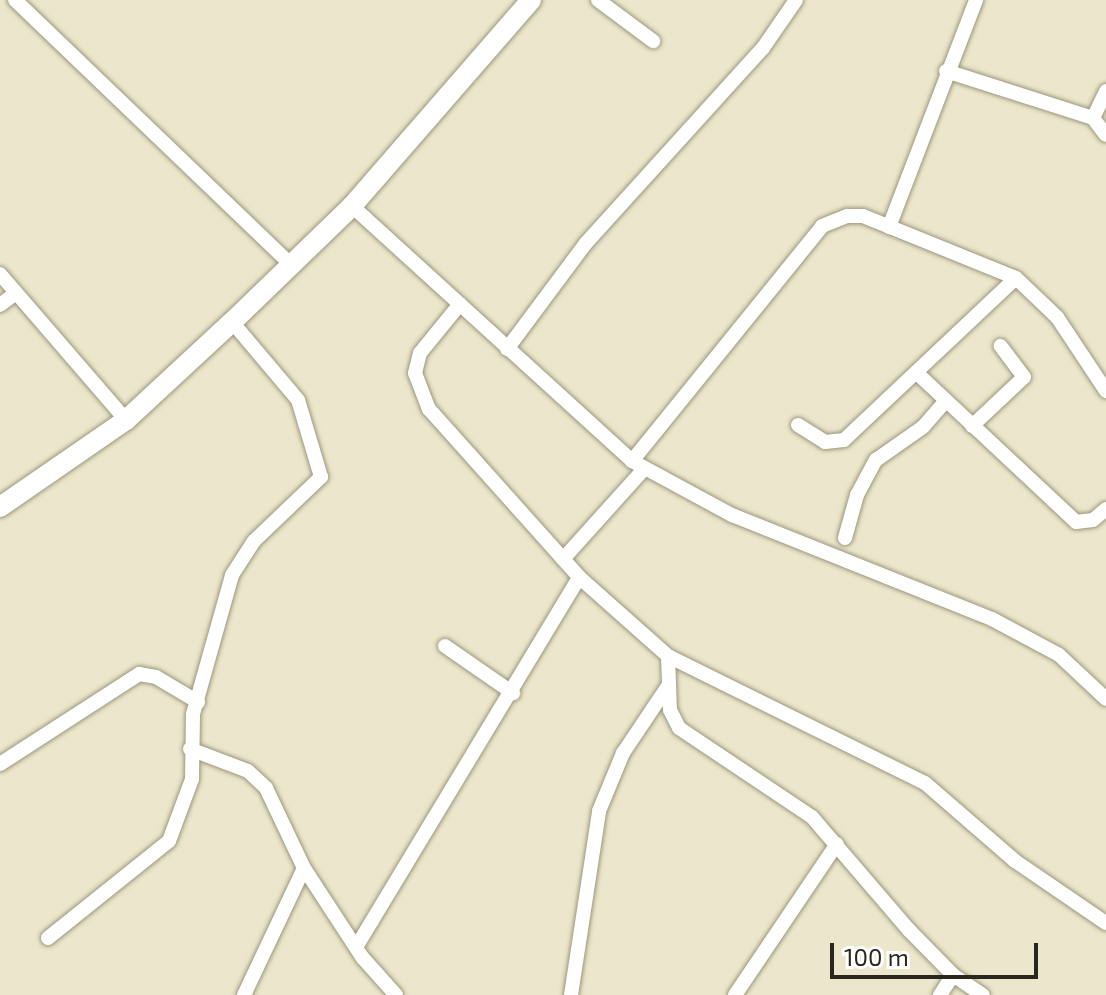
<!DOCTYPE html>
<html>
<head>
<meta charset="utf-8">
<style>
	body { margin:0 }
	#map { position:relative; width:1106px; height:995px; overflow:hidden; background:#ece7cc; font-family:"Exo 2",sans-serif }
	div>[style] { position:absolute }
	.roads { filter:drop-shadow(0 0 2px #9b967d) drop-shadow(0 0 2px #9b967d) }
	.street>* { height:14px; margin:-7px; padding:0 7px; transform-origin:7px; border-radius:7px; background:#fff }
	.secondary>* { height:20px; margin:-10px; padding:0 10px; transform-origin:10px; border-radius:10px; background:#fff }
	span { translate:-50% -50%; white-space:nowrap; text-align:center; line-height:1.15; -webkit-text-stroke:7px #fff; paint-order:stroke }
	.scale { position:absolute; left:830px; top:943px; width:208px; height:36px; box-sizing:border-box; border:4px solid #29271d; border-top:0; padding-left:10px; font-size:24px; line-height:28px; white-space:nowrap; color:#29271d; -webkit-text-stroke:6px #fff; paint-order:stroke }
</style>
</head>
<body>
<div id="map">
	<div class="roads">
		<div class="street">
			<div style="left:15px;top:0;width:381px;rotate:43.8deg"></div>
			<div style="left:598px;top:0;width:69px;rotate:36.7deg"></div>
			<div style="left:946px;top:71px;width:154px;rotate:17.7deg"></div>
			<div style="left:1093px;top:118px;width:21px;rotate:53deg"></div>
			<div style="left:1093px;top:118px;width:30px;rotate:-64deg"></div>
			<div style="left:352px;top:206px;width:379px;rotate:42.3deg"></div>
			<div style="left:632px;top:461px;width:114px;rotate:28.4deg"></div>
			<div style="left:732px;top:515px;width:280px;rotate:21.8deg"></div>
			<div style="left:992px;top:619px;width:76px;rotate:28.2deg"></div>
			<div style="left:1059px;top:655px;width:64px;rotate:43.1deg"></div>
			<div style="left:889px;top:227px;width:243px;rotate:-69deg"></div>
			<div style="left:0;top:274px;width:193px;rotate:49.2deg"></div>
			<div style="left:460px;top:304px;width:63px;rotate:129.2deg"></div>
			<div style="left:420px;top:353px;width:21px;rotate:104deg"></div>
			<div style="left:415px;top:373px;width:39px;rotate:69deg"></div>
			<div style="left:429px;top:409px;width:225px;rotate:48.2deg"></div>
			<div style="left:579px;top:577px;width:119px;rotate:41.6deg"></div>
			<div style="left:668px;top:656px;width:54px;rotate:87.9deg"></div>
			<div style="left:670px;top:710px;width:20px;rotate:63deg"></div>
			<div style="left:679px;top:728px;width:160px;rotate:33.8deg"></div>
			<div style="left:812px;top:817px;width:149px;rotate:49.4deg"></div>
			<div style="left:909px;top:930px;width:63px;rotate:45.6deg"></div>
			<div style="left:953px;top:975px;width:36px;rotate:34deg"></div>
			<div style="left:0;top:305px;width:20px;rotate:-37deg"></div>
			<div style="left:507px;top:349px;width:132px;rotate:-53.3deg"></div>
			<div style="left:586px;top:243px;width:263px;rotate:-47.8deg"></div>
			<div style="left:763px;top:48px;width:58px;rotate:-55.5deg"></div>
			<div style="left:919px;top:375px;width:215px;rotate:43.1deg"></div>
			<div style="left:1076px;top:522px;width:17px;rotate:-7deg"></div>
			<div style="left:1093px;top:520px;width:17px;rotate:-40deg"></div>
			<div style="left:798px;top:425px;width:32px;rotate:32deg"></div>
			<div style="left:825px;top:442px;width:19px;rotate:-6deg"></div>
			<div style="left:844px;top:440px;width:236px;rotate:-43.3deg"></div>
			<div style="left:972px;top:426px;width:71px;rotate:-43.3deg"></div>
			<div style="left:1024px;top:377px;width:39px;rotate:-127deg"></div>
			<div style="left:632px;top:461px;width:302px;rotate:-51deg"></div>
			<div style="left:822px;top:226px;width:27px;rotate:-22deg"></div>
			<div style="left:847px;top:216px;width:16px"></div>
			<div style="left:863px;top:216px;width:165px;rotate:22.1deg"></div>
			<div style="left:1016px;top:278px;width:57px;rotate:43.6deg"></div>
			<div style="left:1057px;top:317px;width:89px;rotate:56.5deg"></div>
			<div style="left:845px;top:538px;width:45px;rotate:-74.4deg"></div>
			<div style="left:857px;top:495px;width:40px;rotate:-62deg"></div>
			<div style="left:876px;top:460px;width:57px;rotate:-35.1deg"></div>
			<div style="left:923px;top:427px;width:35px;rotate:-49deg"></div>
			<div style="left:563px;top:559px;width:121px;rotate:-48deg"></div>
			<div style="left:445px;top:646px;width:83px;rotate:34.7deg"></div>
			<div style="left:668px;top:656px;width:287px;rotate:26.3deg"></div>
			<div style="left:925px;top:783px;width:119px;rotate:40.9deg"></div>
			<div style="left:1015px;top:861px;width:110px;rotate:34.3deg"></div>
			<div style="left:190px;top:749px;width:62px;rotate:20.8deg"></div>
			<div style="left:248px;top:771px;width:25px;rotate:43deg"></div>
			<div style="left:266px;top:788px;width:89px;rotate:64.6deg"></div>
			<div style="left:304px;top:868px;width:106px;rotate:56.9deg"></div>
			<div style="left:362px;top:957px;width:51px;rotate:48.2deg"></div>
			<div style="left:0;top:764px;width:166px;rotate:-32.9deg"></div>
			<div style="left:139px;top:674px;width:17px;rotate:10deg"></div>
			<div style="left:156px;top:677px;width:49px;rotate:30.8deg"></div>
			<div style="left:48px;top:938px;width:155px;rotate:-38.7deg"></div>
			<div style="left:169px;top:841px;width:66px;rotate:-69.6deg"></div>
			<div style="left:192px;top:779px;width:65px;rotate:-89.1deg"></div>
			<div style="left:193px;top:714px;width:144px;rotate:-74.3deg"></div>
			<div style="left:232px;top:575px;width:40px;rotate:-57.1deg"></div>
			<div style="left:254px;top:541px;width:93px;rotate:-43.7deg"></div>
			<div style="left:321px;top:477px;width:80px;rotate:-106.6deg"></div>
			<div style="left:298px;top:400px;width:102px;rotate:-130.2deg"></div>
			<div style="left:358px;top:944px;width:428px;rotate:-58.9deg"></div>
			<div style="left:244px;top:995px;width:140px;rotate:-64.7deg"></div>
			<div style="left:571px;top:995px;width:186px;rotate:-81.3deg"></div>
			<div style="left:599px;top:811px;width:63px;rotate:-67.5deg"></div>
			<div style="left:623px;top:753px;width:81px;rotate:-56.1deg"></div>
			<div style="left:735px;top:995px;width:182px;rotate:-56deg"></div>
			<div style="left:940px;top:995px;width:24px;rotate:-57deg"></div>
		</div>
		<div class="secondary">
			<div style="left:0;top:507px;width:153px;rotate:-34.6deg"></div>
			<div style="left:126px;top:420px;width:144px;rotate:-42.8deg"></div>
			<div style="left:232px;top:322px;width:167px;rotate:-44deg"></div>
			<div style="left:352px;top:206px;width:273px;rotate:-49deg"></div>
		</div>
	</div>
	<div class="scale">100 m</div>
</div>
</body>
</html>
